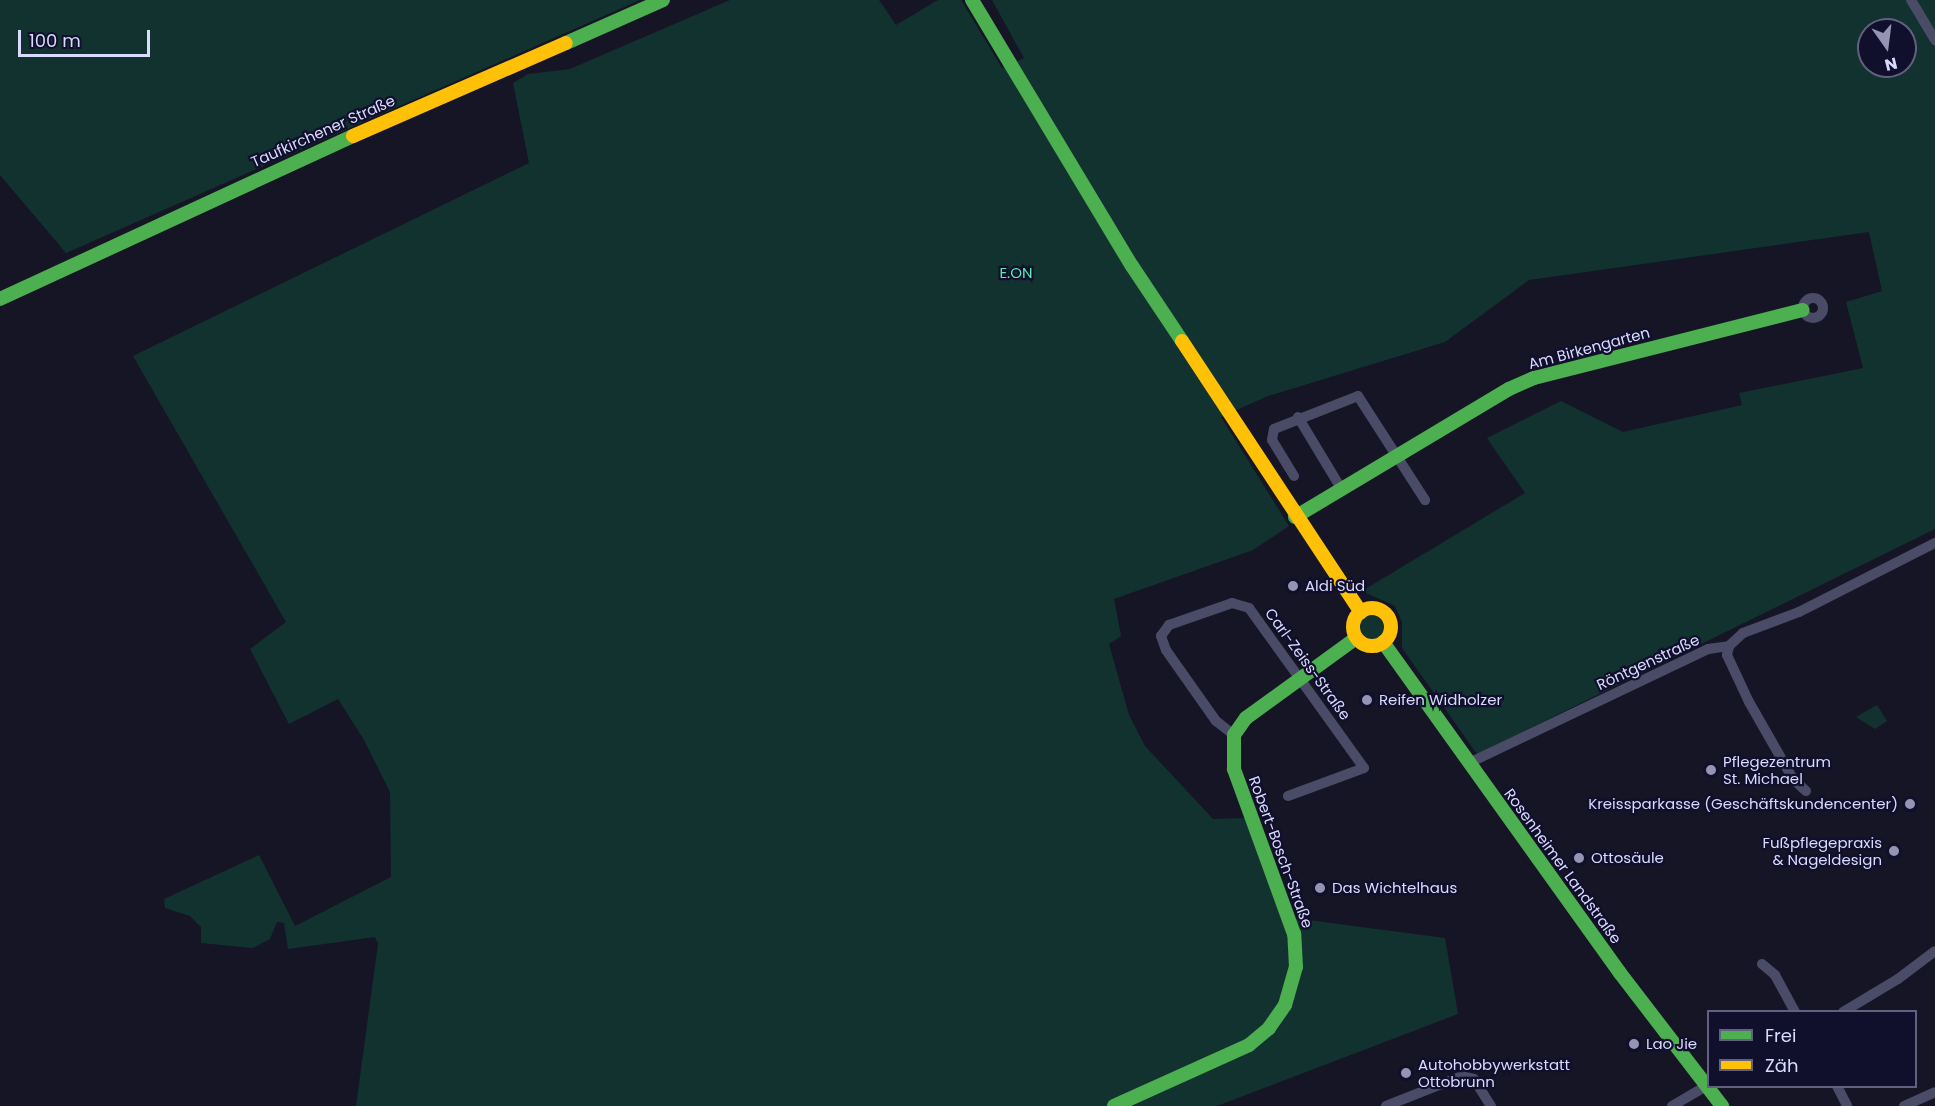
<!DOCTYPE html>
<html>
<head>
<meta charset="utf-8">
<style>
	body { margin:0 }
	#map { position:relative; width:1935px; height:1106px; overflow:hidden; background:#161526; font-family:Poppins,sans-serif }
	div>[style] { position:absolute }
	.green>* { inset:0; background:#123230 }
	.round { border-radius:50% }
	.street>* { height:10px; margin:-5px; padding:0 5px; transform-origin:5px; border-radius:5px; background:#4a4c67 }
	.street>.ring { margin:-5px; padding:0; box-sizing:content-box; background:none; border:10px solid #4a4c67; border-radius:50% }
	.fast>* { height:14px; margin:-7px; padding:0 7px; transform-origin:7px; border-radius:7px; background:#4caf50 }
	.slow>* { height:14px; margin:-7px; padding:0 7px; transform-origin:7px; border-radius:7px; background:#ffc107 }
	.slow>.ring { margin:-7px; padding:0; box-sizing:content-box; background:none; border:14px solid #ffc107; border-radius:50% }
	.dots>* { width:16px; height:16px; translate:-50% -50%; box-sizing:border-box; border:3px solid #100f2c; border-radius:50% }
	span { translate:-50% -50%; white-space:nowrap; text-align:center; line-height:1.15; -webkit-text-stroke:4.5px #100f2c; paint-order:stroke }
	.street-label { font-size:15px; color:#dadaff }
	.park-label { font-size:15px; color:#5beab5 }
	.poi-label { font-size:15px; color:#dadaff }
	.left { translate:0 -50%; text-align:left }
	.right { translate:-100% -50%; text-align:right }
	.legend { position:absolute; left:1707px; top:1010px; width:210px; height:78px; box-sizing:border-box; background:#100f2c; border:2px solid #616080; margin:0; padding:8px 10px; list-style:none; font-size:18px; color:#dadaff }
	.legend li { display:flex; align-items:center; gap:12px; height:30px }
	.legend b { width:30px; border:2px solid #616080 }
	.north { position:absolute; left:1857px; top:18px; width:60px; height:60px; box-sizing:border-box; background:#100f2c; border:2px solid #616080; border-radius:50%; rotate:166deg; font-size:16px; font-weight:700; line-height:24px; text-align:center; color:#dadaff }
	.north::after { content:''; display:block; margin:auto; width:21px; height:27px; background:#9595b3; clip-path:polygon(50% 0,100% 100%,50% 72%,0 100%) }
	.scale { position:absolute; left:18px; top:30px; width:132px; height:27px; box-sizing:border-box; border:3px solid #dadaff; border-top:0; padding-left:8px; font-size:18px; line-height:21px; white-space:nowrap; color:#dadaff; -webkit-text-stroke:4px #100f2c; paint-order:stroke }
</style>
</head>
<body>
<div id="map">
	<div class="green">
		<div style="clip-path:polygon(0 0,640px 0,66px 253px,0 175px)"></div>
		<div style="clip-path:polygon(evenodd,730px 0,879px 0,896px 25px,938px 0,961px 0,1002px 68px,1024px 58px,992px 0,1935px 0,1935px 529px,1477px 754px,1402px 648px,1402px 622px,1395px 606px,1362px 591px,1525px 493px,1487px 438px,1561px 401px,1623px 432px,1742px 405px,1739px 393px,1863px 368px,1846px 302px,1882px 291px,1869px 232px,1529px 280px,1445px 342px,1268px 396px,1221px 417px,1289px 526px,1253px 550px,1114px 599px,1121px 636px,1109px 644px,1129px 715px,1145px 746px,1213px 819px,1249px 818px,1285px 917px,1445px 938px,1458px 1014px,1217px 1106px,356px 1106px,378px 944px,375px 937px,288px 949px,284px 923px,277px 922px,270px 939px,253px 948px,201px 943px,201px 927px,190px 916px,165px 908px,164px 899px,259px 855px,295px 926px,391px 877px,390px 792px,364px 740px,338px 699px,289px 724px,250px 649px,286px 622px,133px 356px,529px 163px,513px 83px,528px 74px,570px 69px,730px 0,1869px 30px,1905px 30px,1905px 66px,1869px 66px,1869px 30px)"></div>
		<div class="round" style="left:1358px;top:613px;width:28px;height:28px"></div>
		<div style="clip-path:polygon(1877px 705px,1887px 721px,1875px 729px,1856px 717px)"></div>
	</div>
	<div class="street">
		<div style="left:1911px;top:0;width:47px;rotate:59deg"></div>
		<div class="ring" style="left:1803px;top:298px;width:10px;height:10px"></div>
		<div style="left:1298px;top:417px;width:85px;rotate:58.9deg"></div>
		<div style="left:1294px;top:476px;width:42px;rotate:-121.4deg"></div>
		<div style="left:1272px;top:440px;width:11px;rotate:-80deg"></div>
		<div style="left:1274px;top:429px;width:90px;rotate:-21.4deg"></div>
		<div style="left:1358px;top:396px;width:124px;rotate:57.2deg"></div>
		<div style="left:1234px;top:735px;width:23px;rotate:-142deg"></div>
		<div style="left:1216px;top:721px;width:87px;rotate:-125.2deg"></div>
		<div style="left:1166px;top:650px;width:15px;rotate:-110deg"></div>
		<div style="left:1161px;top:636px;width:14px;rotate:-54deg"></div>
		<div style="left:1169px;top:625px;width:67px;rotate:-19.2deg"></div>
		<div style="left:1232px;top:603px;width:18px;rotate:16deg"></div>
		<div style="left:1249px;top:608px;width:197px;rotate:54.3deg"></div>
		<div style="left:1364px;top:768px;width:81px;rotate:159.8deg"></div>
		<div style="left:1469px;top:763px;width:265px;rotate:-25.5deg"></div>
		<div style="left:1708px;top:649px;width:21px;rotate:-8deg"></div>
		<div style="left:1806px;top:791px;width:18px;rotate:-137deg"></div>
		<div style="left:1793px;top:779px;width:89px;rotate:-119.7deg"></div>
		<div style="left:1749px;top:702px;width:52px;rotate:-115.1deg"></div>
		<div style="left:1727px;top:655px;width:9px;rotate:-77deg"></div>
		<div style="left:1729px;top:646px;width:19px;rotate:-43deg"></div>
		<div style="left:1743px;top:633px;width:60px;rotate:-20.6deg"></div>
		<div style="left:1799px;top:612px;width:153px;rotate:-26.9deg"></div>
		<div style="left:1762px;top:964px;width:17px;rotate:40deg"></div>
		<div style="left:1775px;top:975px;width:42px;rotate:61.6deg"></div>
		<div style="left:1843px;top:1012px;width:64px;rotate:-31deg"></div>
		<div style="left:1898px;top:979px;width:46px;rotate:-37.1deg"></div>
		<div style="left:1837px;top:1086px;width:22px;rotate:63deg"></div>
		<div style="left:1386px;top:1106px;width:82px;rotate:-21.5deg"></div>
		<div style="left:1462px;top:1076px;width:12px;rotate:14deg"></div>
		<div style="left:1474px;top:1079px;width:32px;rotate:58deg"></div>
		<div style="left:1672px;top:1106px;width:42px;rotate:-30.3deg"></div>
		<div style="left:1904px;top:1106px;width:34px;rotate:-24deg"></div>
	</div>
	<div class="fast">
		<div style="left:972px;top:0;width:310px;rotate:59deg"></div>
		<div style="left:1132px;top:266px;width:90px;rotate:56.3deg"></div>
		<div style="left:566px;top:43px;width:106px;rotate:-23.9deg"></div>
		<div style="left:0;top:299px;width:389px;rotate:-24.8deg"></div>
		<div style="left:1295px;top:517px;width:249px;rotate:-30.9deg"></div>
		<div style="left:1509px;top:389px;width:27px;rotate:-24deg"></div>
		<div style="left:1534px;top:378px;width:277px;rotate:-14.2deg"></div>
		<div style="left:1383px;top:642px;width:407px;rotate:54.4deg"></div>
		<div style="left:1620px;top:973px;width:168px;rotate:52.5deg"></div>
		<div style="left:1114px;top:1106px;width:148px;rotate:-24.3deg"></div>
		<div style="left:1249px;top:1045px;width:26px;rotate:-40deg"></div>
		<div style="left:1269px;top:1028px;width:28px;rotate:-55deg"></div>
		<div style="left:1285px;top:1005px;width:40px;rotate:-74deg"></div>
		<div style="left:1296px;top:967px;width:33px;rotate:-93deg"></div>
		<div style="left:1294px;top:934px;width:176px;rotate:-110deg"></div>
		<div style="left:1234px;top:769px;width:34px;rotate:-90deg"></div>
		<div style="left:1234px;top:735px;width:21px;rotate:-55deg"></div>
		<div style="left:1246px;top:718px;width:136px;rotate:-36deg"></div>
	</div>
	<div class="slow">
		<div style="left:353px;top:136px;width:232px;rotate:-23.6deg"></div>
		<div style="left:1182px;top:341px;width:325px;rotate:56.6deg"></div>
		<div class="ring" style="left:1353px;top:608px;width:24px;height:24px"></div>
	</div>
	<div class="dots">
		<div style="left:1293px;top:586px;background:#9595b3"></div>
		<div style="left:1367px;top:700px;background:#9595b3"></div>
		<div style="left:1711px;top:770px;background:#9595b3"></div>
		<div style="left:1910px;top:804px;background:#9595b3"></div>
		<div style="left:1894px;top:851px;background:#9595b3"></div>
		<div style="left:1579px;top:858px;background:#9595b3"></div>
		<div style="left:1320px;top:888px;background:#9595b3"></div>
		<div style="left:1634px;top:1044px;background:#9595b3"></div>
		<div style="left:1406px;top:1073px;background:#9595b3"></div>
	</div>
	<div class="street-label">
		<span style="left:323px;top:131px;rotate:-24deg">Taufkirchener Straße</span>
		<span style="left:1589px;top:348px;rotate:-15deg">Am Birkengarten</span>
		<span style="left:1648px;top:662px;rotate:-25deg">Röntgenstraße</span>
		<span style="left:1308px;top:664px;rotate:54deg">Carl-Zeiss-Straße</span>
		<span style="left:1281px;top:852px;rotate:70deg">Robert-Bosch-Straße</span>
		<span style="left:1563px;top:866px;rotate:54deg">Rosenheimer Landstraße</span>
	</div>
	<div class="park-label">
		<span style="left:1016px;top:273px">E.ON</span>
	</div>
	<div class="poi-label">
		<span class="left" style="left:1305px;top:586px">Aldi Süd</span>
		<span class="left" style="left:1379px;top:700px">Reifen Widholzer</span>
		<span class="left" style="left:1723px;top:770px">Pflegezentrum<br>St. Michael</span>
		<span class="right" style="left:1898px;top:804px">Kreissparkasse (Geschäftskundencenter)</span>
		<span class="right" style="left:1882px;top:851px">Fußpflegepraxis<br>&amp; Nageldesign</span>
		<span class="left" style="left:1591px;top:858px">Ottosäule</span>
		<span class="left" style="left:1332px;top:888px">Das Wichtelhaus</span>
		<span class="left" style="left:1646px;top:1044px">Lao Jie</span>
		<span class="left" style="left:1418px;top:1073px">Autohobbywerkstatt<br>Ottobrunn</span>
	</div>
	<ul class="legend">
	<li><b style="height:8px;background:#4caf50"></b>Frei</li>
	<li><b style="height:8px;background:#ffc107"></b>Zäh</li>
	</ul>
	<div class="north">N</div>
	<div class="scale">100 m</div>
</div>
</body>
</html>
